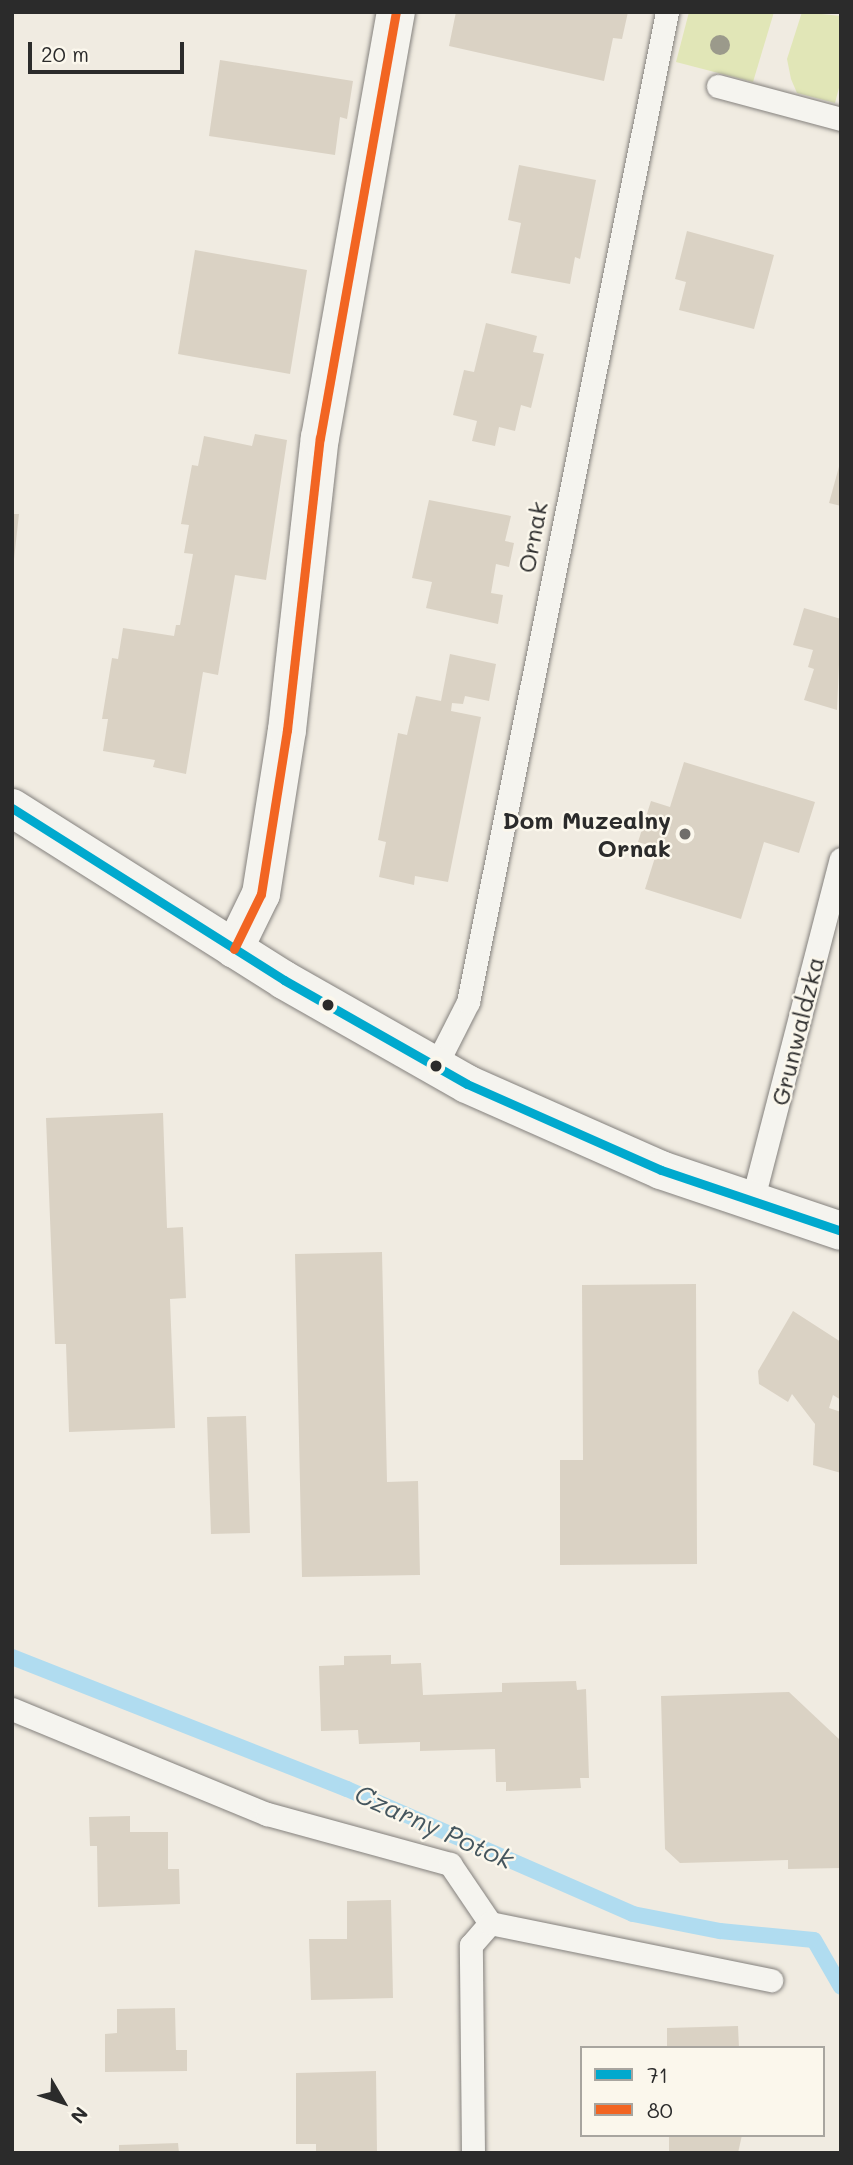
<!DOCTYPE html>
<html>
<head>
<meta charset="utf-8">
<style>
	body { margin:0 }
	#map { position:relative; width:853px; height:2165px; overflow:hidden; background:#f0ebe1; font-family:Mali,sans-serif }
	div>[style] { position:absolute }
	.green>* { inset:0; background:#e1e6b7 }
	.stream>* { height:16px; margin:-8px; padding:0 8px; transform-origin:8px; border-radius:8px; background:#b0dcf0 }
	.building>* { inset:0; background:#dad2c4 }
	.roads { filter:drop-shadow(0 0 2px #84817d) drop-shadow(0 0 2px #84817d) }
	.lane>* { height:23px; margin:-11.5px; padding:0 11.5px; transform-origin:11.5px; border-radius:11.5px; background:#f5f4ef }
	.street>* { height:38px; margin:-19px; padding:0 19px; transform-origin:19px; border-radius:19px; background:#f5f4ef }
	.secondary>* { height:38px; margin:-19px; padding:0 19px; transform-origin:19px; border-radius:19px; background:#f5f4ef }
	.bus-1>* { height:9px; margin:-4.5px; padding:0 4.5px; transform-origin:4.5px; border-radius:4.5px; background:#00a9ce }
	.bus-2>* { height:9px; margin:-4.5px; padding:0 4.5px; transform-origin:4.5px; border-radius:4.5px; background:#f26522 }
	.trees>* { width:20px; height:20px; margin:-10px; border-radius:50%; background:#9b9a8b }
	.dots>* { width:19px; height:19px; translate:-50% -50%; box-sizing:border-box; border:4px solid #fbf7ec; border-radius:50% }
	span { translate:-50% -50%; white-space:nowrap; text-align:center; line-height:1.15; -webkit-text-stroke:5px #fbf7ec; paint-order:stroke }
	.street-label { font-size:24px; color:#2b2b2b }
	.poi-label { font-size:24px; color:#2b2b2b; font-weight:700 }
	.right { translate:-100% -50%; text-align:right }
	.water-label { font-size:26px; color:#45565e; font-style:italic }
	.frame { position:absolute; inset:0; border:14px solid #2b2b2b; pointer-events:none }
	.legend { position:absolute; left:580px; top:2046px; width:245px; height:91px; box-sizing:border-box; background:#fbf7ec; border:2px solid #a8a59f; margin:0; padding:9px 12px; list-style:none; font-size:21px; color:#2b2b2b }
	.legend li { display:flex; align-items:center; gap:14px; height:35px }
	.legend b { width:35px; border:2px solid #a8a59f }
	.north { position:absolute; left:28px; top:2067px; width:70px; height:70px; -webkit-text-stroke:5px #fbf7ec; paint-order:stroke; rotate:129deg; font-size:19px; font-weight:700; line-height:28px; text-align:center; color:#2b2b2b }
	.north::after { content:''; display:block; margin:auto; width:24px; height:32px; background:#2b2b2b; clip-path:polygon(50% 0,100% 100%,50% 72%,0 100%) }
	.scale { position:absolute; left:28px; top:42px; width:156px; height:32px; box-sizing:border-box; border:4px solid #2b2b2b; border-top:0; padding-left:9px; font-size:21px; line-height:24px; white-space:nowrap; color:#2b2b2b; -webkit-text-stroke:5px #fbf7ec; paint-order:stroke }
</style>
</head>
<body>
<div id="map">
	<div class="green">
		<div style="clip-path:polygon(689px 12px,774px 12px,753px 82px,676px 62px)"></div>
		<div style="clip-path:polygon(802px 12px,841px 16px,841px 80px,835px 103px,797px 93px,791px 79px,787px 59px)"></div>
	</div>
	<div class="stream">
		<div style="left:12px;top:1657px;width:360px;rotate:21.5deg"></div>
		<div style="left:347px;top:1789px;width:312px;rotate:23.6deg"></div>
		<div style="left:633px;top:1914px;width:89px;rotate:11.1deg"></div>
		<div style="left:720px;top:1931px;width:94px;rotate:5.5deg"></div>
		<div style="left:814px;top:1940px;width:54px;rotate:60.1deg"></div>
	</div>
	<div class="building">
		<div style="clip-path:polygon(456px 12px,628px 12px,622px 39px,613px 38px,604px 81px,449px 46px)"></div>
		<div style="clip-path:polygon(220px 60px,353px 81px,347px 119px,340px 117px,335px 155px,209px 136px)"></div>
		<div style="clip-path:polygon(519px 165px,596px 180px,580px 259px,575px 257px,570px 284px,511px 273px,521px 223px,508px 220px)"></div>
		<div style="clip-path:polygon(687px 231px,774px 255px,754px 329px,679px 310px,686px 282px,675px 279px)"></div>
		<div style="clip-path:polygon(195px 250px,307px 270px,290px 374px,178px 354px)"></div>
		<div style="clip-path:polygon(486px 323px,537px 336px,533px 352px,544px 354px,531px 408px,521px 405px,515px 431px,499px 427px,495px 446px,472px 441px,477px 421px,453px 415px,464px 370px,474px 372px)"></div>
		<div style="clip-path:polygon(255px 434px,287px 440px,266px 580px,235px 575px,218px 675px,203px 672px,186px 774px,153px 767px,155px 760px,103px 751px,108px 719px,102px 719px,112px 658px,118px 659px,123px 628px,174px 636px,176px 625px,180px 625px,193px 554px,184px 553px,189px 525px,181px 524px,192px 465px,198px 466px,204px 436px,252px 446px)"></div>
		<div style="clip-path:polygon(840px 463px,841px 463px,841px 506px,829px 503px)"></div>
		<div style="clip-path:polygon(429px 500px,511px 516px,505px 541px,514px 543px,509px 567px,496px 564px,491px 593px,503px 595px,498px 624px,426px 608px,432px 582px,412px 578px)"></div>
		<div style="clip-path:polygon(12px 514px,19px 514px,14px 559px,12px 559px)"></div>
		<div style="clip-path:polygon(804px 608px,841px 619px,837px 710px,804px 700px,814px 669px,808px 667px,813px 650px,793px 645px)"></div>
		<div style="clip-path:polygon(450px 654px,496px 664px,489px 701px,465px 696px,463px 704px,452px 703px,451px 711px,481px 717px,448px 882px,415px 876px,414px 885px,379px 877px,386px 842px,378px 840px,398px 733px,407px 735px,416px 696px,441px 701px)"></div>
		<div style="clip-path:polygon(684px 762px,815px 802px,799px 853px,764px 842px,741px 919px,645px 889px,658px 848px,638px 842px,651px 801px,670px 807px)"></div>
		<div style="clip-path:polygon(163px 1113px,167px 1228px,183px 1227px,186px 1298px,170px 1299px,175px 1428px,69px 1432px,66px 1344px,55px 1344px,46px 1118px)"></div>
		<div style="clip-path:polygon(382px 1252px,387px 1482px,418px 1481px,420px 1575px,302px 1577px,295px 1254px)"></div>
		<div style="clip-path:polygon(696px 1284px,697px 1564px,560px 1565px,560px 1460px,583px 1460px,582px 1285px)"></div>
		<div style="clip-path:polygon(793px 1311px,841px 1342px,841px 1400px,833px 1395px,829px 1408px,841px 1412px,841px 1473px,813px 1465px,815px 1424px,792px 1394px,788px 1402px,759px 1384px,758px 1371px)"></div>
		<div style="clip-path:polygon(246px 1416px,250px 1533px,211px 1534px,207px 1417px)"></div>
		<div style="clip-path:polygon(391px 1655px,391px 1664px,421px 1663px,423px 1695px,502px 1692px,502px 1683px,576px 1681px,577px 1690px,586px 1689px,589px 1778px,580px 1778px,581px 1788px,506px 1791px,506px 1782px,496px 1782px,495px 1749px,420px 1751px,420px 1742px,359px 1744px,358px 1730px,321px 1731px,319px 1666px,344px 1665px,344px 1656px)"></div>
		<div style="clip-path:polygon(789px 1692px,840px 1740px,841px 1868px,788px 1869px,788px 1860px,680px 1863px,665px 1849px,661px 1696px)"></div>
		<div style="clip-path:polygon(130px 1816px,130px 1832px,168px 1832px,168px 1869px,179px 1869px,180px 1904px,98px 1907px,97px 1846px,90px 1846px,89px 1817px)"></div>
		<div style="clip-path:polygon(391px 1900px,393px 1998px,311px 2000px,309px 1939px,347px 1939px,347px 1901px)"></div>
		<div style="clip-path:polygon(175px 2008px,176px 2050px,187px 2050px,187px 2071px,105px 2072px,105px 2034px,117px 2033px,117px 2009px)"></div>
		<div style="clip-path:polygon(738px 2026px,739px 2048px,667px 2048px,667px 2028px)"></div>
		<div style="clip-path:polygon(376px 2071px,377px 2153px,316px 2153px,316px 2144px,296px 2144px,296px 2073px)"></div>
		<div style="clip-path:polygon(669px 2135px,742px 2135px,738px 2153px,669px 2153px)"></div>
		<div style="clip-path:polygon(178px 2143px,179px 2153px,119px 2153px,119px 2145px)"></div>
	</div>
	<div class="roads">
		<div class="lane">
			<div style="left:718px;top:86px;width:127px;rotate:15deg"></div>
			<div style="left:435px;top:1067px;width:73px;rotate:-63.1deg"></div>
			<div style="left:468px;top:1002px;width:1010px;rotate:-78.63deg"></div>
			<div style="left:752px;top:1202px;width:354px;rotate:-75.5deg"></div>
			<div style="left:12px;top:1709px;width:276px;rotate:22.4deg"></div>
			<div style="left:267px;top:1814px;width:190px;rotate:15.3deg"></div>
			<div style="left:450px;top:1864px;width:71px;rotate:55.9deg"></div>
			<div style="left:473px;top:2153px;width:208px;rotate:-90.6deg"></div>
			<div style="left:471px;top:1945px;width:29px;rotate:-49deg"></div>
			<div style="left:490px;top:1923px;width:287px;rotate:11.5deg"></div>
		</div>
		<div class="street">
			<div style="left:234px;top:949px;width:61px;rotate:-63.9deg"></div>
			<div style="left:261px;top:894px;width:166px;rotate:-81deg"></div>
			<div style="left:287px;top:730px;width:294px;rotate:-83.6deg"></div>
			<div style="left:320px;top:438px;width:433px;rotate:-79.9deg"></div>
		</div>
		<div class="secondary">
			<div style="left:12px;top:808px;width:322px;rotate:32.3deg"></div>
			<div style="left:284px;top:980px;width:210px;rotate:29.6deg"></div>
			<div style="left:467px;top:1084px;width:212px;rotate:23.9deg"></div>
			<div style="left:661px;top:1170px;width:190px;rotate:18.7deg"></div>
		</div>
	</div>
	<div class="bus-1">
		<div style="left:12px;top:808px;width:322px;rotate:32.3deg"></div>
		<div style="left:284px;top:980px;width:210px;rotate:29.6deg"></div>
		<div style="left:467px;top:1084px;width:212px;rotate:23.9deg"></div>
		<div style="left:661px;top:1170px;width:190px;rotate:18.7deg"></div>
	</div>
	<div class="bus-2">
		<div style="left:234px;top:949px;width:61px;rotate:-63.9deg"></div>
		<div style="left:261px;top:894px;width:166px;rotate:-81deg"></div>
		<div style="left:287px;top:730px;width:294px;rotate:-83.6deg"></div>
		<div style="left:320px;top:438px;width:433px;rotate:-79.9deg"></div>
	</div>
	<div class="trees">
		<div style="left:720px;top:45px"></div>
	</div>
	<div class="dots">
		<div style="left:685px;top:834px;background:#706e6b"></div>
		<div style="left:328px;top:1005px;background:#2b2b2b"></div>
		<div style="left:436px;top:1066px;background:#2b2b2b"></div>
	</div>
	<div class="street-label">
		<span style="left:532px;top:537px;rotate:-79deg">Ornak</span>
		<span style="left:797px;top:1031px;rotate:-76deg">Grunwaldzka</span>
	</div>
	<div class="poi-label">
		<span class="right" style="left:671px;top:834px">Dom Muzealny<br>Ornak</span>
	</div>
	<div class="water-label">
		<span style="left:434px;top:1827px;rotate:24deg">Czarny Potok</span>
	</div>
	<div class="frame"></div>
	<ul class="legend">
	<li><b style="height:9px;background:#00a9ce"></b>71</li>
	<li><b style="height:9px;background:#f26522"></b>80</li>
	</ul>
	<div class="north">N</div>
	<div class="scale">20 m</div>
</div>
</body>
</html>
